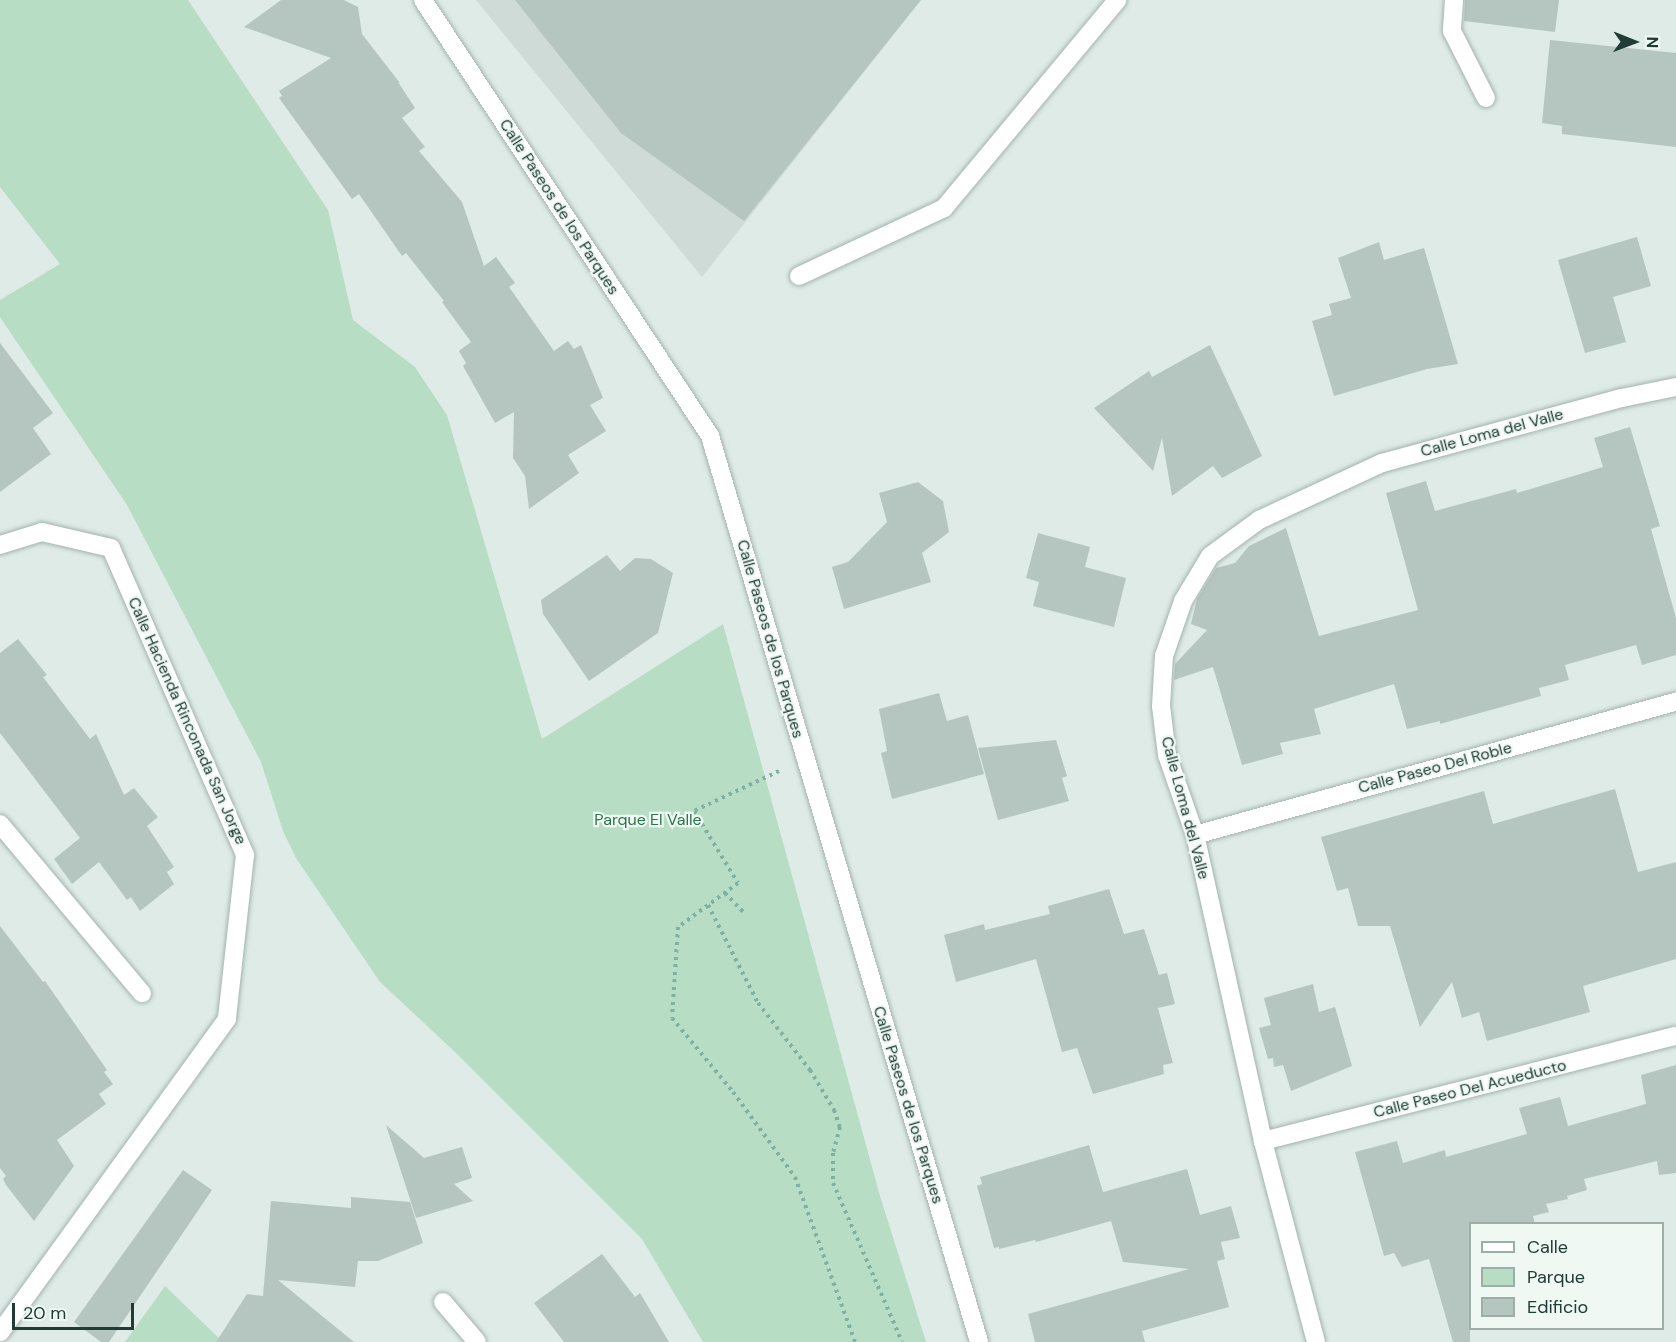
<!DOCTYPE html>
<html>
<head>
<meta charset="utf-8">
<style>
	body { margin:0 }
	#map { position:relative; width:1676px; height:1342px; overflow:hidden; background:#dfebe7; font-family:"DM Sans",sans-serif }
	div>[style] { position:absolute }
	.built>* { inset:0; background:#cedbd6 }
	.green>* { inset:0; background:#b7ddc4 }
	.building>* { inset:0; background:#b5c6c0 }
	.path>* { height:4px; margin-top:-2px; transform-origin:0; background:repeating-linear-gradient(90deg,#7fb0a4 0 3px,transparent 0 7.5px) }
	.roads { filter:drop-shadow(0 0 2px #a2b3ae) drop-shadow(0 0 2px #a2b3ae) }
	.lane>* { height:18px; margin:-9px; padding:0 9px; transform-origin:9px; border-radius:9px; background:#fff }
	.street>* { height:18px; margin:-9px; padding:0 9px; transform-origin:9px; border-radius:9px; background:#fff }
	.secondary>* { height:18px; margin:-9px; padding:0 9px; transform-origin:9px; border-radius:9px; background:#fff }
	span { translate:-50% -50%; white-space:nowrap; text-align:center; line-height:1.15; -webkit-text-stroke:4.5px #f0f8f4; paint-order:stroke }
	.street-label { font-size:16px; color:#203c36 }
	.park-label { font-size:16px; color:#29744a }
	.legend { position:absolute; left:1469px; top:1222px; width:195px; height:108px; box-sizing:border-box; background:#f0f8f4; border:2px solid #9dada8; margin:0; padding:8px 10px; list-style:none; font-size:18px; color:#203c36 }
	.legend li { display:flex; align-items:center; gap:12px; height:30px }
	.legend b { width:30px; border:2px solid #9dada8 }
	.north { position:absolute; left:1604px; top:12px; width:60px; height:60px; -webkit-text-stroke:4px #f0f8f4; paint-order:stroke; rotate:91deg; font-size:16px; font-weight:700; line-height:24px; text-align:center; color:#203c36 }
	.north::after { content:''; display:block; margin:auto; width:21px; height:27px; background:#203c36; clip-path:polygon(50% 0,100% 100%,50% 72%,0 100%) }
	.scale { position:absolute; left:12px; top:1303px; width:122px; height:27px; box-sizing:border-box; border:3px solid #203c36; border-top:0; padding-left:8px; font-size:18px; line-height:21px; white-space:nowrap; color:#203c36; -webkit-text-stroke:4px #f0f8f4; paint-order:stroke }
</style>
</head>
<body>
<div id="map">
	<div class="built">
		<div style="clip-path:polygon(476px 0,921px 0,702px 277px)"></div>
	</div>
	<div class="green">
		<div style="clip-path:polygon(0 0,188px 0,328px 210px,353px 320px,415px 367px,447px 415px,542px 739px,723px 624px,880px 1196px,926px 1342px,703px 1342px,642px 1239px,454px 1051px,380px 982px,296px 858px,283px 831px,261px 762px,127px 505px,0 317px,0 300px,60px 264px,0 187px)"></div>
		<div style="clip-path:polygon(165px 1286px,223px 1342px,125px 1342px)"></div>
	</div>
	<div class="building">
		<div style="clip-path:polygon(281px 0,344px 0,358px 7px,362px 34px,400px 83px,398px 82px,415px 108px,402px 118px,425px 147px,419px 151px,462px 202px,484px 266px,496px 257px,515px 283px,509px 287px,554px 351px,568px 341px,574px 349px,581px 345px,603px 398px,590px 405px,606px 431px,568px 455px,579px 473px,529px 509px,525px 476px,513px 458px,514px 412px,495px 423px,463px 366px,466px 363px,459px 351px,471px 342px,442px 302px,444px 301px,406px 253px,402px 256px,359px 194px,352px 199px,279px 98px,282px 96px,279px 91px,331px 58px,244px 27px)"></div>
		<div style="clip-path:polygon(515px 0,921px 0,744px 221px,621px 133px)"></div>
		<div style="clip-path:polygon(1465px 0,1559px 0,1555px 32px,1464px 21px)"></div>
		<div style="clip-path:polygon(1550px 40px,1676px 53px,1676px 147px,1562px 134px,1562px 126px,1542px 123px)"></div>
		<div style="clip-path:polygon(1637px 237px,1651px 286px,1613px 297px,1626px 342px,1585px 353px,1558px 260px)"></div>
		<div style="clip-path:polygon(1379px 242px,1384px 260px,1424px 248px,1458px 364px,1427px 369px,1334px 396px,1312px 321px,1332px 315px,1329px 304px,1351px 298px,1338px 258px)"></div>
		<div style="clip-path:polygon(0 343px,53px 413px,33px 428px,51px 454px,0 492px)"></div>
		<div style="clip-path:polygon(1210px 345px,1262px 456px,1222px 478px,1213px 466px,1172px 496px,1162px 438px,1153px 471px,1094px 408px,1149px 371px,1152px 377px)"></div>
		<div style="clip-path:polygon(1630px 427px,1660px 526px,1651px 529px,1676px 618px,1676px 655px,1642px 665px,1636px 645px,1565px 665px,1569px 680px,1539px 688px,1541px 696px,1440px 724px,1440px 721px,1407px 729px,1394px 684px,1314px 709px,1321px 734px,1280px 743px,1283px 754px,1242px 765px,1213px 667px,1174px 680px,1175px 664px,1207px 630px,1191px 624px,1197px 599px,1216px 568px,1235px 563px,1249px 546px,1286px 528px,1319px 636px,1418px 610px,1386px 493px,1426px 481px,1435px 511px,1516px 489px,1517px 493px,1603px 467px,1594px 438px)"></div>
		<div style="clip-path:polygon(918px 482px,943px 501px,949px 532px,922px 553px,931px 582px,844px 609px,832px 567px,848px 562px,887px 522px,879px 493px)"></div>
		<div style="clip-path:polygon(1038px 533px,1090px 547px,1085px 567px,1126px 578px,1114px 627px,1033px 606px,1039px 582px,1026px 578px)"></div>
		<div style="clip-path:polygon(607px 555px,620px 571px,635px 558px,651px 559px,673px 573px,658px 633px,589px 681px,543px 614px,541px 600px)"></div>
		<div style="clip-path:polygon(18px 639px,47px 675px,43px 677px,90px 739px,96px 734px,124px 795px,134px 788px,158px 817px,147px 826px,174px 867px,167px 872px,174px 884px,140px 911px,131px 897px,127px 900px,99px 862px,72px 884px,54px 859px,80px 838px,0 733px,0 653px)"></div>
		<div style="clip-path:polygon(939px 693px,947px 721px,968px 715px,984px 774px,892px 799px,881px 753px,887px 751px,879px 709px)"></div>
		<div style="clip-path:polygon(1056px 740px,1067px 776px,1062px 778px,1069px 801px,998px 820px,978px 748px)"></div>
		<div style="clip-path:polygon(1615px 789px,1638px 872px,1676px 862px,1676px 959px,1583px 986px,1590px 1012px,1487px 1041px,1479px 1012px,1462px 1018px,1452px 982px,1420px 1027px,1390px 926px,1358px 926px,1348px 888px,1337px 891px,1321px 837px,1484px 791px,1493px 824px)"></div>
		<div style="clip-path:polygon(1109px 889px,1124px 934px,1144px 929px,1159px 975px,1167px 973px,1175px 1004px,1158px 1008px,1173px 1063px,1163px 1065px,1164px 1074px,1093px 1094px,1077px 1048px,1062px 1052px,1036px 959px,956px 982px,944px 935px,984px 924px,985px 930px,1050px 914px,1048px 906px)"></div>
		<div style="clip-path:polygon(0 926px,43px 982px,45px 981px,107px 1070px,104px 1072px,113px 1084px,99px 1094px,106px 1104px,57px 1140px,74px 1166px,34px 1221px,6px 1185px,3px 1179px,6px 1176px,0 1168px)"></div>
		<div style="clip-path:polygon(1313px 984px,1319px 1012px,1335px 1007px,1352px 1066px,1291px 1091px,1283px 1065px,1274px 1067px,1273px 1058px,1268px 1059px,1259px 1028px,1271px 1025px,1264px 998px)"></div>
		<div style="clip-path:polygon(1676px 1065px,1676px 1173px,1659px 1175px,1657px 1161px,1584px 1179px,1587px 1190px,1567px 1196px,1568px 1199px,1546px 1204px,1549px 1212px,1533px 1216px,1535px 1224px,1470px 1224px,1470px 1342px,1453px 1342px,1429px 1259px,1402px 1267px,1394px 1253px,1384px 1256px,1355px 1152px,1397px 1141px,1403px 1163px,1445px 1150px,1446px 1157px,1527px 1134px,1519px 1108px,1560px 1097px,1568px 1126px,1646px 1104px,1641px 1075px)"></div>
		<div style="clip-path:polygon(386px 1125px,424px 1158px,462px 1147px,472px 1178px,454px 1184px,473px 1201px,416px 1218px)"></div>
		<div style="clip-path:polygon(1089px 1145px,1103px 1192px,1187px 1169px,1200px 1215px,1231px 1206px,1240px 1238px,1221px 1242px,1225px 1259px,1217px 1261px,1229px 1307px,1142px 1331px,1145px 1342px,1035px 1342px,1028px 1314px,1189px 1269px,1123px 1262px,1111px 1221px,1036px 1242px,1035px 1240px,999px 1249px,999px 1247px,994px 1248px,977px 1186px,982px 1184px,980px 1177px)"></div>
		<div style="clip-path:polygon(183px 1170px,212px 1190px,109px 1342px,101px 1342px,74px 1322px)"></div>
		<div style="clip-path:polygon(351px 1197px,410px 1202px,423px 1243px,378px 1261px,358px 1261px,355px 1287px,278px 1280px,354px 1342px,216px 1342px,247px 1294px,263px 1296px,271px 1201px,351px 1208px)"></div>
		<div style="clip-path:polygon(602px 1254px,635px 1297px,640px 1293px,669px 1342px,564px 1342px,534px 1303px)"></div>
	</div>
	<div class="path">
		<div style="left:779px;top:771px;width:94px;rotate:154.8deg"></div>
		<div style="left:694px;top:811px;width:84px;rotate:58.6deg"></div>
		<div style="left:738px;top:883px;width:74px;rotate:143.7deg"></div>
		<div style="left:678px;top:927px;width:91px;rotate:93.8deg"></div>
		<div style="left:672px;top:1018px;width:96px;rotate:50.5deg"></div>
		<div style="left:733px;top:1092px;width:105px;rotate:53.9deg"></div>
		<div style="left:795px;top:1177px;width:176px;rotate:70deg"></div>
		<div style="left:725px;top:893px;width:29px;rotate:46deg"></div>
		<div style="left:708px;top:905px;width:110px;rotate:63deg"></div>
		<div style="left:758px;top:1003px;width:85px;rotate:52.2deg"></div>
		<div style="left:810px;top:1070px;width:47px;rotate:59deg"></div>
		<div style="left:834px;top:1110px;width:18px;rotate:71deg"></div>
		<div style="left:840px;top:1127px;width:27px;rotate:105deg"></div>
		<div style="left:833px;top:1153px;width:30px;rotate:90deg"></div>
		<div style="left:833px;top:1183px;width:173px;rotate:66.5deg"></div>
	</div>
	<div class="roads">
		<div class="lane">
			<div style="left:1454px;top:0;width:31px;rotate:94deg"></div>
			<div style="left:1452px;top:31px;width:75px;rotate:63.1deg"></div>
			<div style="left:799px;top:276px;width:160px;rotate:-25.1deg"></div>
			<div style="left:944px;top:208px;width:271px;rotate:-50.2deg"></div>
		</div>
		<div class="street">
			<div style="left:0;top:545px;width:44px;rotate:-17.2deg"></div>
			<div style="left:42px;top:532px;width:71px;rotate:13.1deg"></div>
			<div style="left:111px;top:548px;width:335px;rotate:66.4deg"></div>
			<div style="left:245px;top:855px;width:165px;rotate:96.3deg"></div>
			<div style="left:227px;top:1019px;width:387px;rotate:125.9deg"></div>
			<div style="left:0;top:824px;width:221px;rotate:50deg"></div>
			<div style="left:1195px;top:835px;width:499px;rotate:-15.5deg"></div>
			<div style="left:1263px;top:1141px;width:426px;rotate:-14.3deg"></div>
			<div style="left:443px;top:1302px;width:52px;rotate:49.6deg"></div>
			<div style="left:1316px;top:1342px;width:208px;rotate:-104.8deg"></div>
			<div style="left:1263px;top:1141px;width:313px;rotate:-102.5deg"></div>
			<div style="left:1195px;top:835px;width:85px;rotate:-109.3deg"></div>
			<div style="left:1167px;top:755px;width:49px;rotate:-97deg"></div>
			<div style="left:1161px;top:706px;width:50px;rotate:-86.6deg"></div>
			<div style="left:1164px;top:656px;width:58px;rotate:-70.9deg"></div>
			<div style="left:1183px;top:601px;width:52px;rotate:-59deg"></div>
			<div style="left:1210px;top:556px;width:61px;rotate:-36.3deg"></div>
			<div style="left:1259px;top:520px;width:136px;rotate:-24.9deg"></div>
			<div style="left:1382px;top:463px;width:249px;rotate:-15.2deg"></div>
			<div style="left:1622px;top:398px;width:55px;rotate:-11.5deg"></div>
		</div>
		<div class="secondary">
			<div style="left:423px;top:0;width:522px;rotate:56.64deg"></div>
			<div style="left:710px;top:436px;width:945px;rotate:73.46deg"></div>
		</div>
	</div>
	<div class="street-label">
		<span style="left:559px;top:207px;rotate:57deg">Calle Paseos de los Parques</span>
		<span style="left:1492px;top:433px;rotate:-15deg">Calle Loma del Valle</span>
		<span style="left:770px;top:639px;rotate:74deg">Calle Paseos de los Parques</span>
		<span style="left:187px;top:721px;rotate:66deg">Calle Hacienda Rinconada San Jorge</span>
		<span style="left:1435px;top:768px;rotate:-15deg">Calle Paseo Del Roble</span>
		<span style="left:1185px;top:808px;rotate:75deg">Calle Loma del Valle</span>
		<span style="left:1470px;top:1089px;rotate:-14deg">Calle Paseo Del Acueducto</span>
		<span style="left:908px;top:1105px;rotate:73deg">Calle Paseos de los Parques</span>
	</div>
	<div class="park-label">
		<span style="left:648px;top:820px">Parque El Valle</span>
	</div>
	<ul class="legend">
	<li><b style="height:8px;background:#fff"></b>Calle</li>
	<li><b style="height:16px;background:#b7ddc4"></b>Parque</li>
	<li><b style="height:16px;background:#b5c6c0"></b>Edificio</li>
	</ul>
	<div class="north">N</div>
	<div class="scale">20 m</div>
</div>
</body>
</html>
